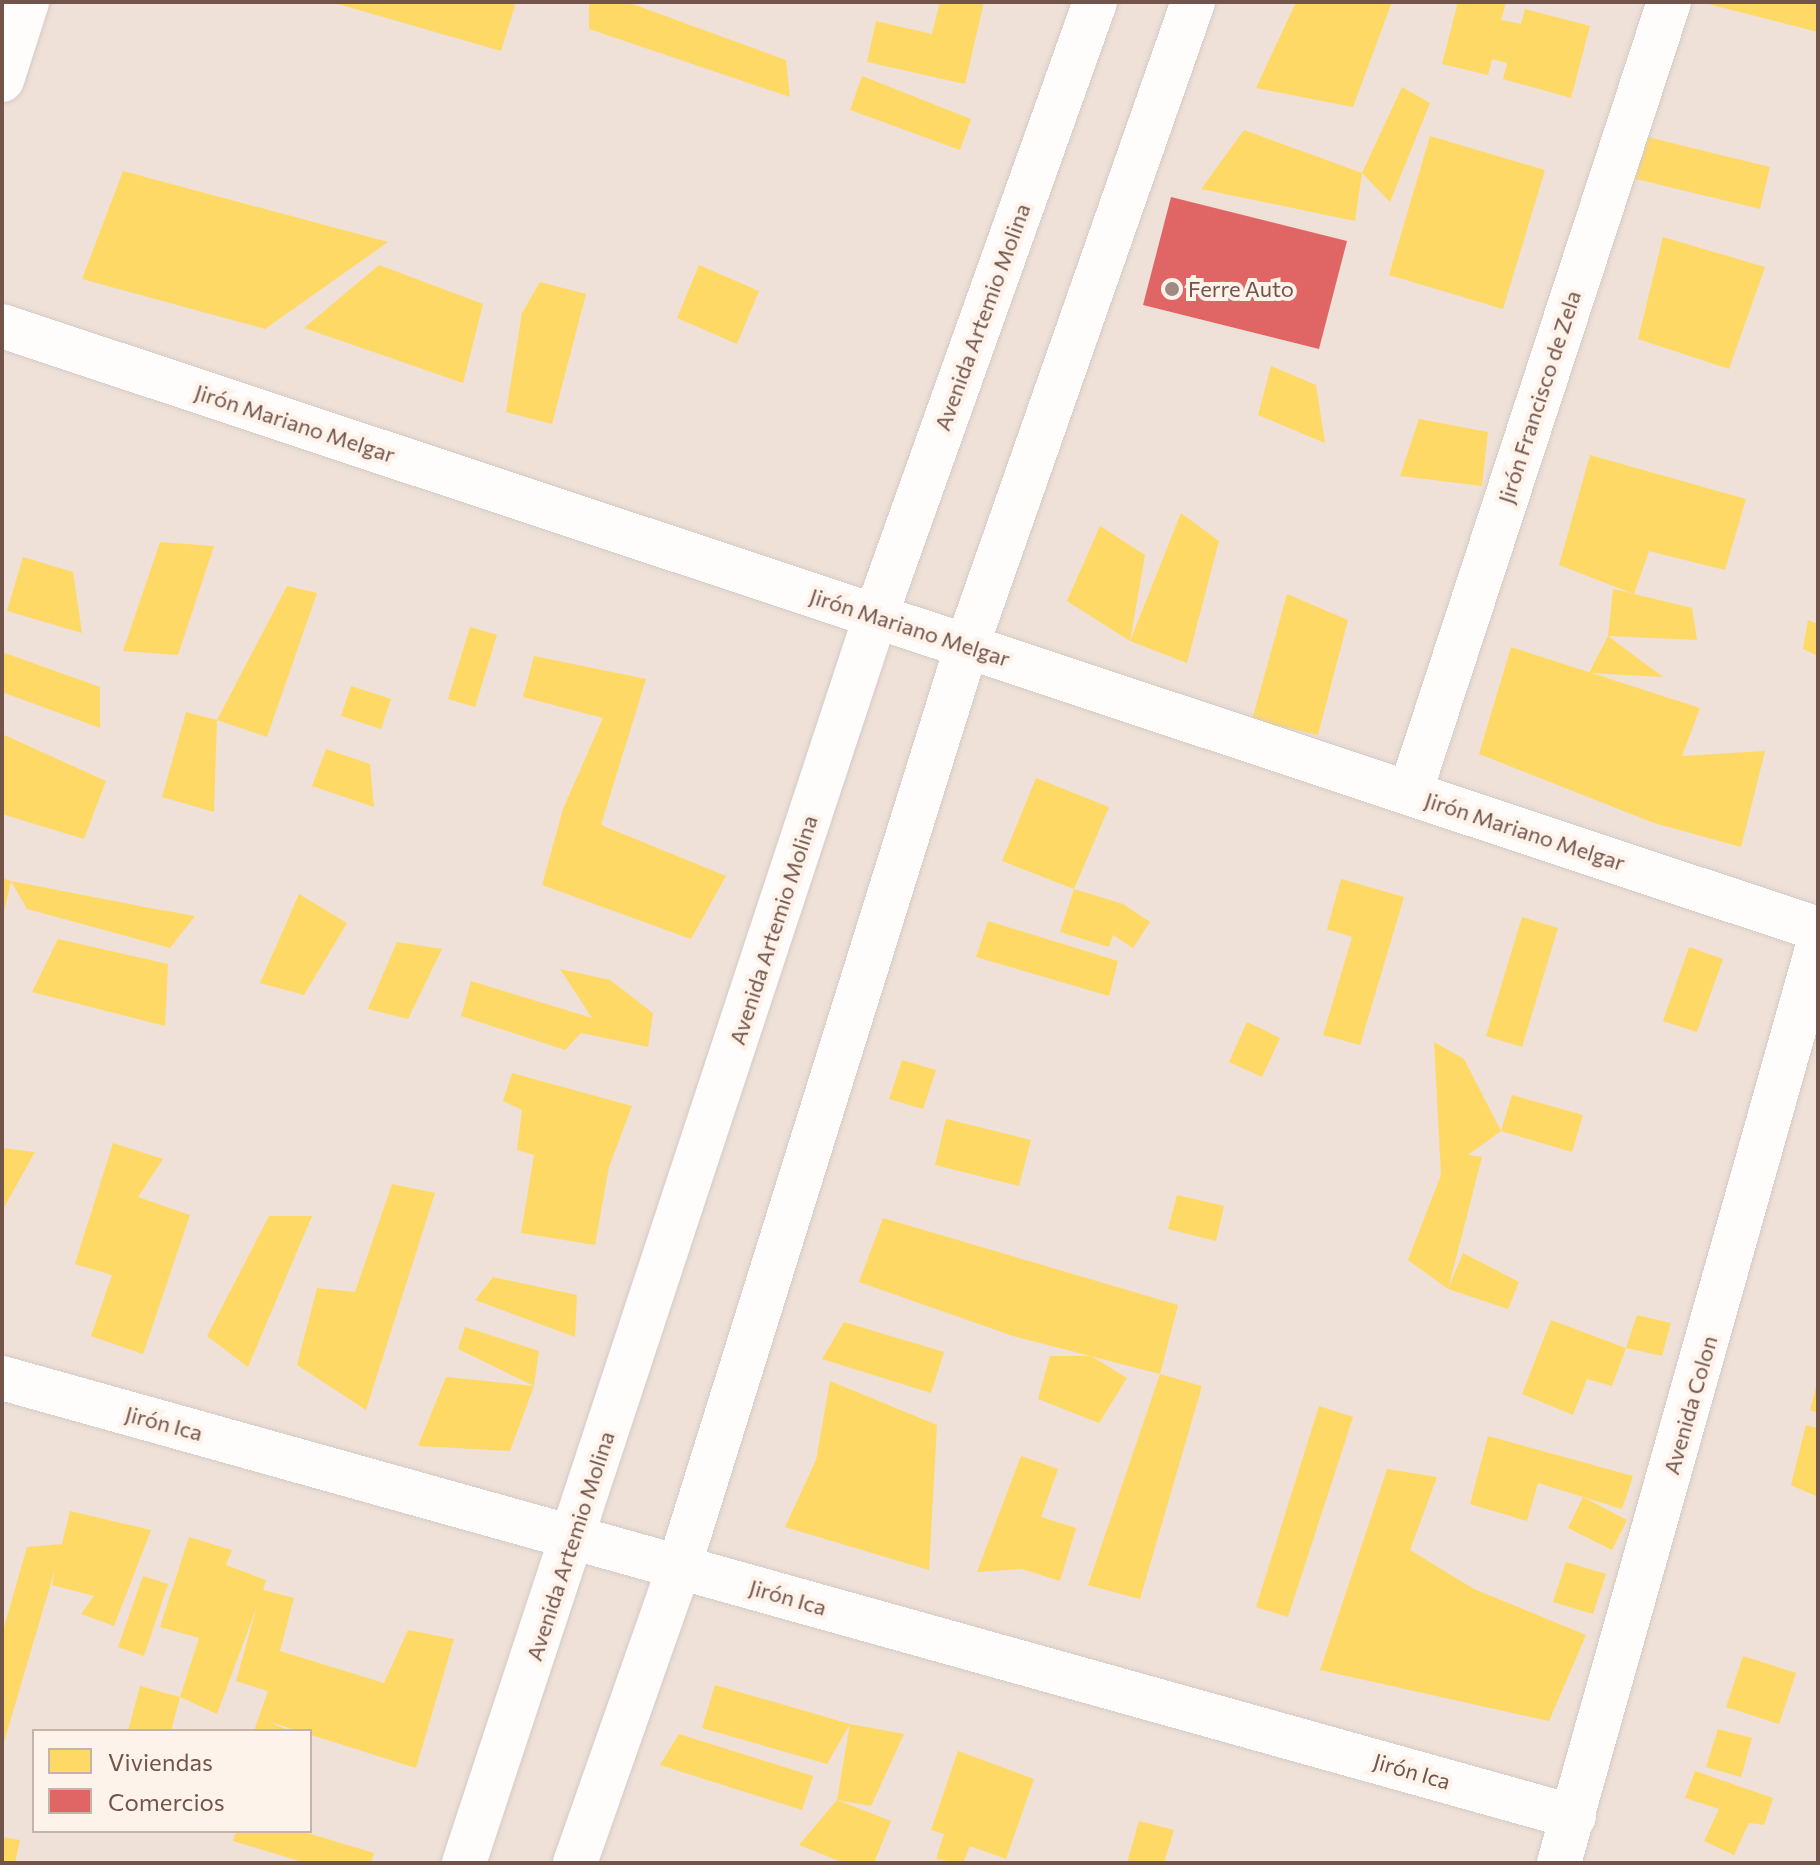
<!DOCTYPE html>
<html>
<head>
<meta charset="utf-8">
<style>
	body { margin:0 }
	#map { position:relative; width:1820px; height:1865px; overflow:hidden; background:#f6efe9; font-family:Commissioner,sans-serif }
	div>[style] { position:absolute }
	.residential>* { inset:0; background:#efe1d7 }
	.homes>* { inset:0; background:#ffd966 }
	.shops>* { inset:0; background:#e06666 }
	.roads { filter:drop-shadow(0 0 2px #d4cbc6) drop-shadow(0 0 2px #d4cbc6) }
	.minor>* { height:44px; margin:-22px; padding:0 22px; transform-origin:22px; border-radius:22px; background:#fefdfc }
	.tertiary>* { height:44px; margin:-22px; padding:0 22px; transform-origin:22px; border-radius:22px; background:#fefdfc }
	.dots>* { width:22px; height:22px; translate:-50% -50%; box-sizing:border-box; border:4px solid #fef3ea; border-radius:50% }
	span { translate:-50% -50%; white-space:nowrap; text-align:center; line-height:1.15; -webkit-text-stroke:8px #fef3ea; paint-order:stroke }
	.poi-label { font-size:22px; color:#72544b }
	.left { translate:0 -50%; text-align:left }
	.street-label { font-size:22px; color:#72544b }
	.frame { position:absolute; inset:0; border:4px solid #72544b; pointer-events:none }
	.legend { position:absolute; left:32px; top:1729px; width:280px; height:104px; box-sizing:border-box; background:#fef3ea; border:2px solid #c6b3aa; margin:0; padding:10px 14px; list-style:none; font-size:24px; color:#72544b }
	.legend li { display:flex; align-items:center; gap:16px; height:40px }
	.legend b { width:40px; border:2px solid #c6b3aa }
</style>
</head>
<body>
<div id="map">
	<div class="residential">
		<div style="clip-path:polygon(evenodd,2px 2px,1818px 2px,1818px 1863px,2px 1863px,2px 2px,34px 1731px,310px 1731px,310px 1831px,34px 1831px,34px 1731px)"></div>
	</div>
	<div class="homes">
		<div style="clip-path:polygon(331px 2px,516px 2px,501px 51px)"></div>
		<div style="clip-path:polygon(589px 2px,627px 2px,786px 60px,790px 97px,589px 29px)"></div>
		<div style="clip-path:polygon(940px 2px,984px 2px,965px 84px,867px 62px,876px 21px,932px 34px)"></div>
		<div style="clip-path:polygon(1296px 2px,1392px 2px,1353px 107px,1256px 88px)"></div>
		<div style="clip-path:polygon(1458px 2px,1506px 2px,1501px 20px,1521px 24px,1525px 9px,1590px 26px,1571px 98px,1503px 79px,1507px 63px,1492px 59px,1488px 75px,1442px 64px)"></div>
		<div style="clip-path:polygon(1704px 2px,1818px 2px,1818px 32px,1704px 3px)"></div>
		<div style="clip-path:polygon(862px 76px,971px 119px,960px 150px,850px 110px)"></div>
		<div style="clip-path:polygon(1402px 87px,1430px 103px,1390px 202px,1362px 173px)"></div>
		<div style="clip-path:polygon(1244px 130px,1362px 173px,1355px 221px,1201px 189px)"></div>
		<div style="clip-path:polygon(1430px 136px,1545px 170px,1503px 309px,1389px 275px)"></div>
		<div style="clip-path:polygon(1643px 136px,1770px 167px,1760px 209px,1632px 178px)"></div>
		<div style="clip-path:polygon(123px 171px,388px 242px,265px 329px,82px 279px)"></div>
		<div style="clip-path:polygon(1663px 237px,1765px 267px,1729px 369px,1638px 339px)"></div>
		<div style="clip-path:polygon(379px 265px,483px 304px,463px 383px,304px 328px)"></div>
		<div style="clip-path:polygon(699px 265px,759px 291px,737px 344px,677px 318px)"></div>
		<div style="clip-path:polygon(540px 282px,586px 294px,552px 424px,506px 412px,522px 313px)"></div>
		<div style="clip-path:polygon(1271px 366px,1316px 385px,1325px 443px,1258px 415px)"></div>
		<div style="clip-path:polygon(1419px 419px,1488px 432px,1482px 486px,1400px 476px)"></div>
		<div style="clip-path:polygon(1590px 455px,1746px 499px,1725px 570px,1649px 551px,1634px 594px,1692px 608px,1697px 640px,1608px 636px,1613px 589px,1634px 594px,1559px 565px)"></div>
		<div style="clip-path:polygon(1181px 513px,1219px 541px,1187px 663px,1130px 641px)"></div>
		<div style="clip-path:polygon(1100px 526px,1145px 555px,1130px 641px,1067px 601px)"></div>
		<div style="clip-path:polygon(160px 542px,214px 546px,178px 655px,123px 651px)"></div>
		<div style="clip-path:polygon(23px 557px,73px 572px,82px 633px,7px 611px)"></div>
		<div style="clip-path:polygon(287px 586px,317px 593px,267px 737px,217px 720px)"></div>
		<div style="clip-path:polygon(1287px 594px,1348px 620px,1318px 735px,1252px 720px)"></div>
		<div style="clip-path:polygon(1808px 620px,1818px 624px,1818px 656px,1803px 649px)"></div>
		<div style="clip-path:polygon(470px 627px,497px 635px,475px 707px,448px 699px)"></div>
		<div style="clip-path:polygon(1608px 636px,1663px 677px,1589px 673px)"></div>
		<div style="clip-path:polygon(1511px 647px,1700px 708px,1682px 756px,1765px 751px,1741px 847px,1654px 823px,1479px 754px)"></div>
		<div style="clip-path:polygon(2px 652px,100px 687px,100px 728px,2px 692px)"></div>
		<div style="clip-path:polygon(534px 656px,646px 679px,601px 825px,726px 876px,691px 939px,542px 885px,563px 809px,603px 718px,523px 697px)"></div>
		<div style="clip-path:polygon(351px 686px,391px 699px,381px 729px,341px 716px)"></div>
		<div style="clip-path:polygon(186px 712px,217px 720px,214px 812px,162px 797px)"></div>
		<div style="clip-path:polygon(2px 734px,106px 781px,84px 839px,2px 814px)"></div>
		<div style="clip-path:polygon(326px 749px,370px 764px,374px 807px,312px 786px)"></div>
		<div style="clip-path:polygon(1036px 778px,1109px 807px,1074px 889px,1002px 861px)"></div>
		<div style="clip-path:polygon(2px 878px,11px 881px,3px 916px,2px 915px)"></div>
		<div style="clip-path:polygon(1341px 879px,1404px 897px,1360px 1045px,1323px 1035px,1352px 937px,1327px 929px)"></div>
		<div style="clip-path:polygon(11px 881px,150px 908px,195px 916px,170px 948px,27px 909px)"></div>
		<div style="clip-path:polygon(1074px 889px,1123px 904px,1150px 922px,1133px 948px,1113px 935px,1109px 947px,1060px 932px)"></div>
		<div style="clip-path:polygon(299px 894px,347px 923px,304px 995px,260px 983px)"></div>
		<div style="clip-path:polygon(1522px 917px,1558px 928px,1522px 1047px,1486px 1036px)"></div>
		<div style="clip-path:polygon(988px 921px,1118px 961px,1109px 996px,976px 957px)"></div>
		<div style="clip-path:polygon(58px 939px,168px 964px,165px 1026px,32px 992px)"></div>
		<div style="clip-path:polygon(397px 942px,442px 949px,408px 1019px,368px 1009px)"></div>
		<div style="clip-path:polygon(1689px 947px,1723px 959px,1697px 1032px,1663px 1021px)"></div>
		<div style="clip-path:polygon(560px 969px,610px 980px,653px 1013px,648px 1047px,581px 1033px,565px 1050px,461px 1016px,471px 981px,592px 1018px)"></div>
		<div style="clip-path:polygon(1247px 1022px,1280px 1038px,1262px 1077px,1229px 1062px)"></div>
		<div style="clip-path:polygon(1434px 1042px,1464px 1059px,1501px 1131px,1468px 1155px,1482px 1157px,1448px 1289px,1408px 1260px,1441px 1175px)"></div>
		<div style="clip-path:polygon(902px 1060px,936px 1070px,923px 1109px,889px 1099px)"></div>
		<div style="clip-path:polygon(512px 1073px,632px 1106px,609px 1167px,595px 1245px,521px 1233px,534px 1155px,517px 1150px,522px 1110px,503px 1101px)"></div>
		<div style="clip-path:polygon(1512px 1095px,1583px 1115px,1572px 1152px,1501px 1131px)"></div>
		<div style="clip-path:polygon(946px 1119px,1031px 1140px,1019px 1186px,935px 1165px)"></div>
		<div style="clip-path:polygon(113px 1143px,163px 1159px,138px 1197px,190px 1215px,143px 1354px,91px 1336px,112px 1275px,75px 1264px)"></div>
		<div style="clip-path:polygon(2px 1148px,35px 1152px,2px 1211px)"></div>
		<div style="clip-path:polygon(392px 1184px,435px 1193px,366px 1410px,297px 1365px,317px 1288px,355px 1292px)"></div>
		<div style="clip-path:polygon(1177px 1195px,1224px 1206px,1216px 1241px,1168px 1229px)"></div>
		<div style="clip-path:polygon(269px 1216px,312px 1216px,248px 1367px,207px 1336px)"></div>
		<div style="clip-path:polygon(883px 1218px,1178px 1305px,1160px 1374px,1013px 1336px,859px 1282px)"></div>
		<div style="clip-path:polygon(1463px 1253px,1519px 1282px,1508px 1309px,1448px 1289px)"></div>
		<div style="clip-path:polygon(493px 1277px,577px 1295px,575px 1337px,475px 1300px)"></div>
		<div style="clip-path:polygon(1637px 1315px,1671px 1323px,1662px 1356px,1626px 1348px)"></div>
		<div style="clip-path:polygon(1551px 1320px,1626px 1348px,1612px 1386px,1587px 1379px,1573px 1415px,1522px 1394px)"></div>
		<div style="clip-path:polygon(844px 1322px,944px 1352px,931px 1393px,822px 1359px)"></div>
		<div style="clip-path:polygon(465px 1327px,539px 1351px,534px 1386px,458px 1349px)"></div>
		<div style="clip-path:polygon(1050px 1356px,1091px 1356px,1127px 1378px,1099px 1423px,1038px 1399px)"></div>
		<div style="clip-path:polygon(1160px 1374px,1202px 1386px,1140px 1599px,1088px 1585px)"></div>
		<div style="clip-path:polygon(446px 1377px,534px 1386px,510px 1451px,418px 1446px)"></div>
		<div style="clip-path:polygon(1818px 1379px,1818px 1413px,1810px 1410px)"></div>
		<div style="clip-path:polygon(830px 1381px,937px 1425px,929px 1570px,785px 1527px,816px 1460px)"></div>
		<div style="clip-path:polygon(1319px 1406px,1353px 1417px,1288px 1617px,1256px 1607px)"></div>
		<div style="clip-path:polygon(1806px 1425px,1818px 1428px,1818px 1497px,1791px 1485px)"></div>
		<div style="clip-path:polygon(1488px 1436px,1633px 1476px,1622px 1509px,1538px 1483px,1527px 1521px,1470px 1504px)"></div>
		<div style="clip-path:polygon(1021px 1456px,1058px 1469px,1041px 1517px,1076px 1528px,1060px 1581px,1022px 1569px,977px 1572px)"></div>
		<div style="clip-path:polygon(1387px 1469px,1437px 1477px,1410px 1550px,1474px 1589px,1586px 1635px,1549px 1721px,1320px 1670px)"></div>
		<div style="clip-path:polygon(1583px 1497px,1627px 1520px,1612px 1550px,1568px 1528px)"></div>
		<div style="clip-path:polygon(70px 1511px,151px 1530px,114px 1626px,81px 1614px,94px 1596px,52px 1585px,55px 1569px,2px 1749px,2px 1634px,27px 1547px,62px 1544px)"></div>
		<div style="clip-path:polygon(189px 1537px,232px 1550px,226px 1565px,266px 1580px,263px 1590px,294px 1598px,280px 1651px,384px 1683px,408px 1630px,454px 1639px,416px 1768px,267px 1721px,290px 1731px,254px 1731px,268px 1691px,236px 1681px,257px 1606px,217px 1714px,180px 1697px,199px 1638px,160px 1627px)"></div>
		<div style="clip-path:polygon(1566px 1562px,1606px 1574px,1593px 1614px,1553px 1602px)"></div>
		<div style="clip-path:polygon(143px 1576px,168px 1584px,144px 1656px,118px 1647px)"></div>
		<div style="clip-path:polygon(1743px 1656px,1796px 1673px,1779px 1724px,1726px 1707px)"></div>
		<div style="clip-path:polygon(715px 1685px,850px 1724px,827px 1764px,702px 1728px)"></div>
		<div style="clip-path:polygon(140px 1686px,180px 1697px,171px 1731px,128px 1731px)"></div>
		<div style="clip-path:polygon(850px 1724px,904px 1734px,871px 1806px,837px 1800px)"></div>
		<div style="clip-path:polygon(1718px 1729px,1752px 1738px,1741px 1777px,1706px 1767px)"></div>
		<div style="clip-path:polygon(679px 1734px,813px 1776px,802px 1810px,660px 1765px)"></div>
		<div style="clip-path:polygon(958px 1751px,1034px 1779px,1006px 1859px,970px 1846px,963px 1863px,936px 1859px,944px 1834px,931px 1830px)"></div>
		<div style="clip-path:polygon(1695px 1771px,1773px 1798px,1764px 1825px,1749px 1823px,1734px 1855px,1704px 1841px,1719px 1809px,1685px 1798px)"></div>
		<div style="clip-path:polygon(837px 1800px,891px 1821px,874px 1863px,844px 1863px,799px 1845px)"></div>
		<div style="clip-path:polygon(1139px 1821px,1174px 1830px,1164px 1863px,1127px 1863px)"></div>
		<div style="clip-path:polygon(236px 1831px,301px 1831px,374px 1853px,371px 1863px,306px 1863px,233px 1841px)"></div>
		<div style="clip-path:polygon(2px 1837px,20px 1840px,15px 1863px,2px 1863px)"></div>
	</div>
	<div class="shops">
		<div style="clip-path:polygon(1171px 197px,1347px 241px,1319px 349px,1143px 305px)"></div>
	</div>
	<div class="roads">
		<div class="minor">
			<div style="left:2px;top:80px;width:82px;rotate:-72.2deg"></div>
			<div style="left:2px;top:326px;width:1913px;rotate:18.37deg"></div>
			<div style="left:1410px;top:793px;width:832px;rotate:-71.87deg"></div>
			<div style="left:2px;top:1378px;width:1632px;rotate:15.6deg"></div>
			<div style="left:1559px;top:1863px;width:954px;rotate:-74.24deg"></div>
		</div>
		<div class="tertiary">
			<div style="left:464px;top:1863px;width:1314px;rotate:-71.73deg"></div>
			<div style="left:876px;top:615px;width:651px;rotate:-70.34deg"></div>
			<div style="left:575px;top:1863px;width:314px;rotate:-70.6deg"></div>
			<div style="left:679px;top:1567px;width:965px;rotate:-72.64deg"></div>
			<div style="left:967px;top:646px;width:683px;rotate:-70.66deg"></div>
		</div>
	</div>
	<div class="dots">
		<div style="left:1172px;top:289px;background:#a08a82"></div>
	</div>
	<div class="poi-label">
		<span class="left" style="left:1188px;top:289px">Ferre Auto</span>
	</div>
	<div class="street-label">
		<span style="left:982px;top:317px;rotate:-70deg">Avenida Artemio Molina</span>
		<span style="left:1539px;top:397px;rotate:-72deg">Jirón Francisco de Zela</span>
		<span style="left:295px;top:423px;rotate:18deg">Jirón Mariano Melgar</span>
		<span style="left:910px;top:627px;rotate:18deg">Jirón Mariano Melgar</span>
		<span style="left:1525px;top:831px;rotate:18deg">Jirón Mariano Melgar</span>
		<span style="left:773px;top:930px;rotate:-72deg">Avenida Artemio Molina</span>
		<span style="left:1690px;top:1405px;rotate:-74deg">Avenida Colon</span>
		<span style="left:164px;top:1423px;rotate:15deg">Jirón Ica</span>
		<span style="left:570px;top:1546px;rotate:-72deg">Avenida Artemio Molina</span>
		<span style="left:788px;top:1597px;rotate:16deg">Jirón Ica</span>
		<span style="left:1412px;top:1771px;rotate:16deg">Jirón Ica</span>
	</div>
	<div class="frame"></div>
	<ul class="legend">
	<li><b style="height:22px;background:#ffd966"></b>Viviendas</li>
	<li><b style="height:22px;background:#e06666"></b>Comercios</li>
	</ul>
</div>
</body>
</html>
